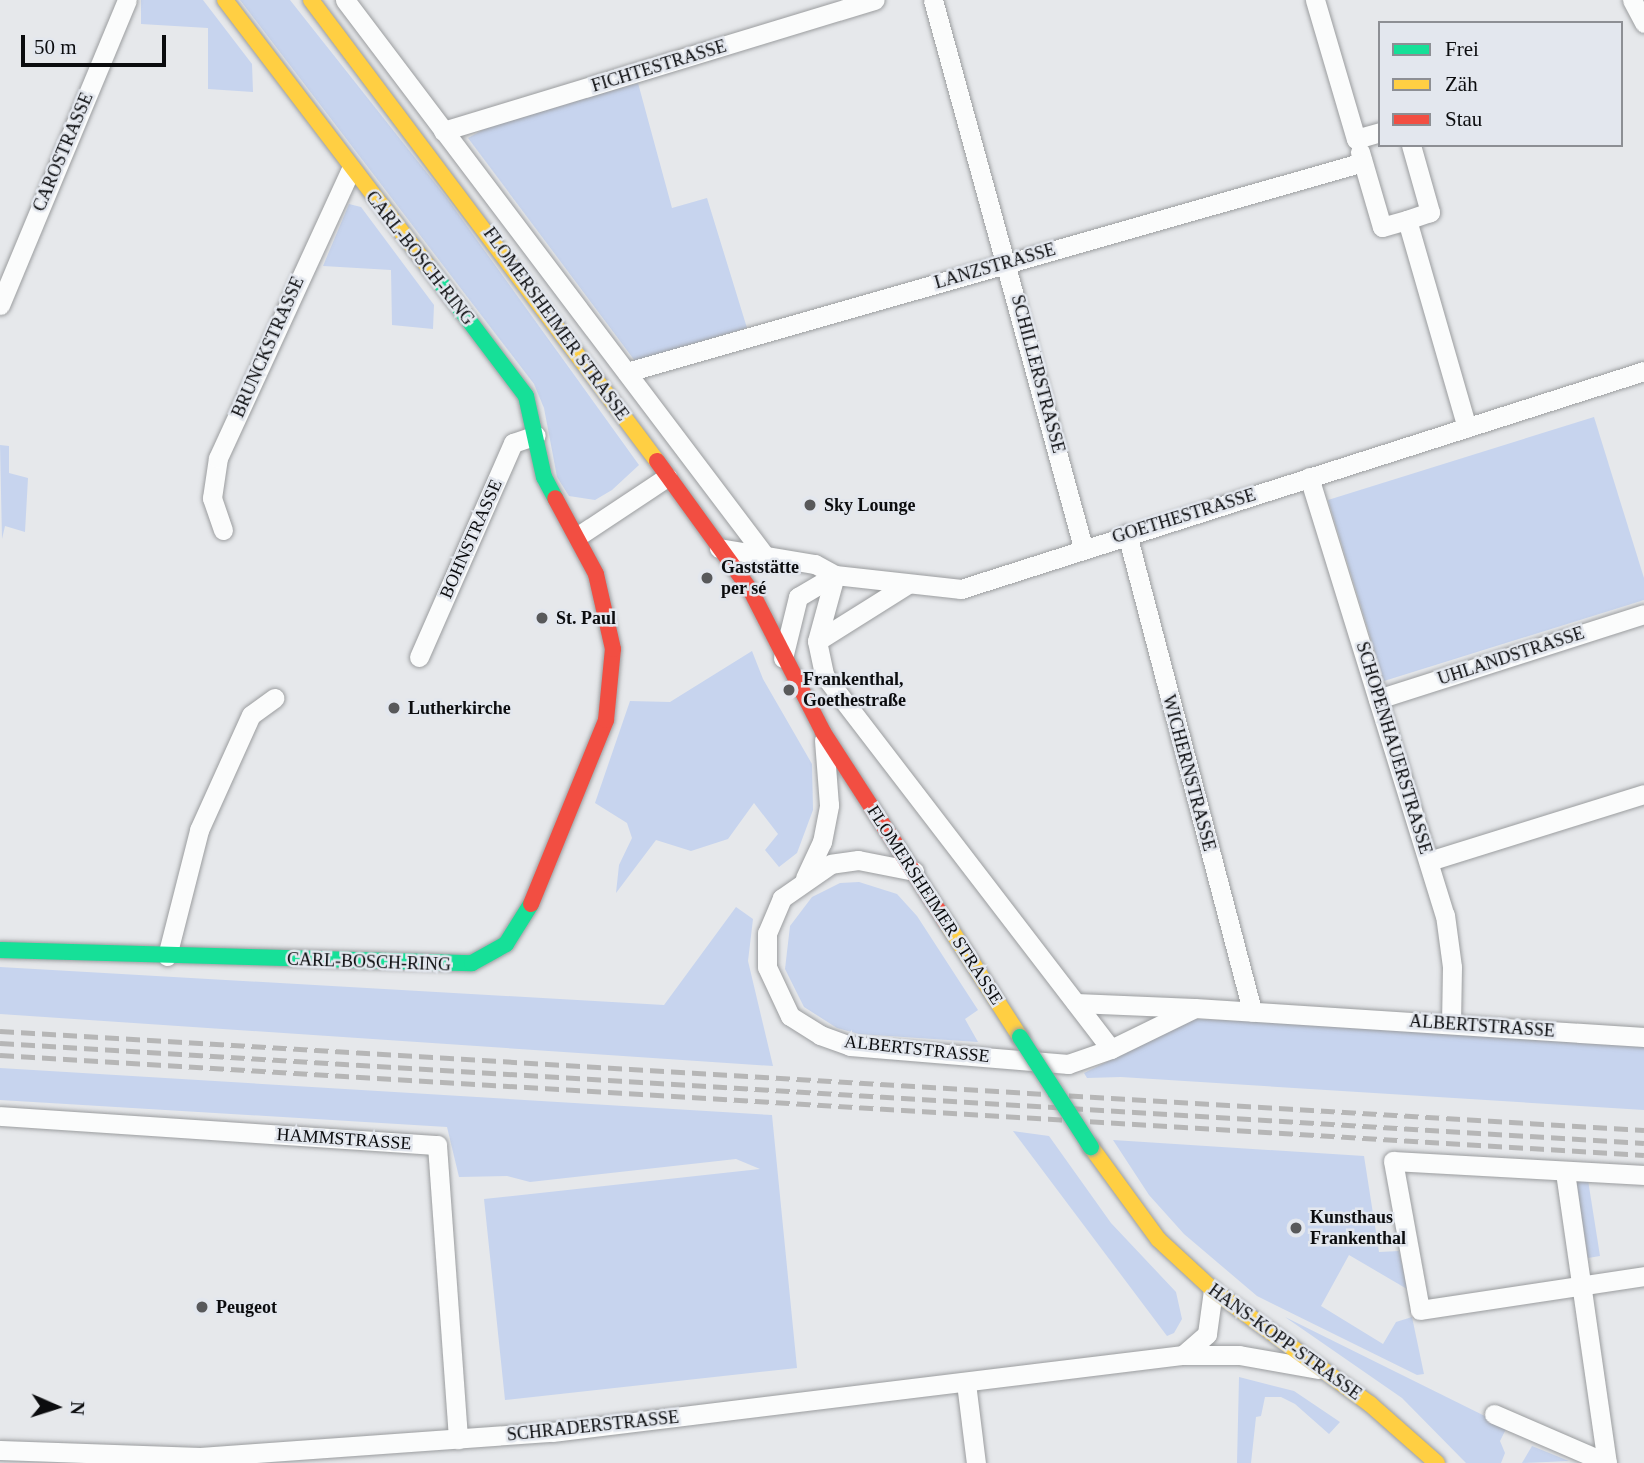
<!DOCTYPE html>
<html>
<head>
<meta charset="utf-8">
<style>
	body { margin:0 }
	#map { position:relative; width:1644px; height:1463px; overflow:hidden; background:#e6e8eb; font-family:Georgia,serif }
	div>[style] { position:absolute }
	.green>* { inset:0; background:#c7d4ee }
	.roads { filter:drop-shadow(0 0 2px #9b9d9f) drop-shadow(0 0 2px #9b9d9f) }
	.street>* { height:19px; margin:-9.5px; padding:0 9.5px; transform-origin:9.5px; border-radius:9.5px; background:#fbfcfc }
	.fast>* { height:16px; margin:-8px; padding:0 8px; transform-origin:8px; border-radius:8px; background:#16e098 }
	.slow>* { height:16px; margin:-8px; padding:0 8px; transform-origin:8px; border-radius:8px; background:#ffcf43 }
	.jam>* { height:16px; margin:-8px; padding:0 8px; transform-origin:8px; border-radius:8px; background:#f24e42 }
	.rail>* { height:5px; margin-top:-2.5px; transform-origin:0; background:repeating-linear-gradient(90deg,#b6b6b6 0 14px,transparent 0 21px) }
	.bridges { filter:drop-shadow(0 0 2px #9b9d9f) drop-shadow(0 0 2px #9b9d9f) }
	.fast-bridge>* { height:16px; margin:-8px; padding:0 8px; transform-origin:8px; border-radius:8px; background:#16e098 }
	.dots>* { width:19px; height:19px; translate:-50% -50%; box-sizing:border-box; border:4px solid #e3e7ee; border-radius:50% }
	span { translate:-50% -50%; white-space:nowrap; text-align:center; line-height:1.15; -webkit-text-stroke:5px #e3e7ee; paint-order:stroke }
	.street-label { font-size:18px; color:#0b0c0e }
	.poi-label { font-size:18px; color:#0b0c0e; font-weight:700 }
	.left { translate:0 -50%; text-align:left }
	.legend { position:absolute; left:1378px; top:21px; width:245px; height:126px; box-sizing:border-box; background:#e3e7ee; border:2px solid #8d8f94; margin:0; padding:9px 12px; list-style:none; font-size:21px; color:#0b0c0e }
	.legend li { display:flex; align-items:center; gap:14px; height:35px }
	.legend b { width:35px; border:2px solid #8d8f94 }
	.north { position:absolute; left:21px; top:1372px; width:70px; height:70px; -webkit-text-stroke:5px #e3e7ee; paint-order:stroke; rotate:93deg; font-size:19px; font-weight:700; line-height:28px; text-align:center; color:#0b0c0e }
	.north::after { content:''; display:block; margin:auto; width:24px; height:32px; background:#0b0c0e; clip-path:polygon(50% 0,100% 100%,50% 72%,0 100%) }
	.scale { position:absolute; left:21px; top:35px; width:145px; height:32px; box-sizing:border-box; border:4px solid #0b0c0e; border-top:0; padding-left:9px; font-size:21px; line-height:24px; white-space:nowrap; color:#0b0c0e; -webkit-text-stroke:5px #e3e7ee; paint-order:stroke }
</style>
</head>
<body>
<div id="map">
	<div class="green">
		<div style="clip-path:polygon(141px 0,203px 0,252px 64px,253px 92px,208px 89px,208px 28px,141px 24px)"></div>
		<div style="clip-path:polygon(240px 0,290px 0,446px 197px,639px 465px,612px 490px,595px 500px,569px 496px,557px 477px,544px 408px,534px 384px)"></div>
		<div style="clip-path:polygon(638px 83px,672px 208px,707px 198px,747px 328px,635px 361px,468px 138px,488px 127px)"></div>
		<div style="clip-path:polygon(349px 204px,361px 207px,434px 305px,433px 329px,392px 325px,391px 270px,323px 266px)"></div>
		<div style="clip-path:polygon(1594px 417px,1644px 578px,1644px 600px,1384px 681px,1328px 500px)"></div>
		<div style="clip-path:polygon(0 445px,9px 446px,9px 473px,28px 478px,25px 532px,5px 526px,2px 539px)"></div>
		<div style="clip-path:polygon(752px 651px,763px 679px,812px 764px,813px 810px,797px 853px,779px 867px,765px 850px,778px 834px,754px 803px,728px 839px,691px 851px,656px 840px,616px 893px,619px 865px,632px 838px,627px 823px,595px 803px,630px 701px,670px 702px)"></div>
		<div style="clip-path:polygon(859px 882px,897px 894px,917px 916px,978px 1010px,965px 1019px,978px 1042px,859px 1034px,837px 1028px,804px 1007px,785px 969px,790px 926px,812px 897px,840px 883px)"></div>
		<div style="clip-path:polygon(736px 907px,753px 919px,748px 961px,773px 1066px,0 1014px,0 967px,664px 1005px)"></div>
		<div style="clip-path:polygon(1195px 1019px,1457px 1029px,1644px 1043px,1644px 1110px,1121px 1077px,1087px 1078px,1084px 1073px)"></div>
		<div style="clip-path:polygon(0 1068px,772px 1115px,797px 1368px,505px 1400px,484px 1199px,760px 1169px,736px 1159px,530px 1182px,507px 1176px,459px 1177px,447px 1127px,0 1100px)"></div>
		<div style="clip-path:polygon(1013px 1131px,1049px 1136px,1111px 1223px,1176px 1292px,1182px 1319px,1174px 1333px,1167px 1336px)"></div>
		<div style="clip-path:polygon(1113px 1140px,1364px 1156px,1379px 1252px,1399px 1251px,1407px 1289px,1349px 1255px,1321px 1306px,1383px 1344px,1396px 1322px,1412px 1317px,1424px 1374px,1417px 1375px,1257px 1296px,1184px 1234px,1149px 1195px)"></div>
		<div style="clip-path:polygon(1576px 1179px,1588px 1180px,1600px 1256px,1588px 1258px)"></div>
		<div style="clip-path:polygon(1285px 1317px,1507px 1427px,1500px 1441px,1505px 1453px,1501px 1463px,1466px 1463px,1402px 1398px)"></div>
		<div style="clip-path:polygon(1239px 1377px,1294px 1391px,1340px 1422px,1329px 1434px,1295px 1404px,1281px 1397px,1265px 1397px,1261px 1416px,1256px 1417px,1251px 1463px,1237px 1463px)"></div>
		<div style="clip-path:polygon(1532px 1446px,1569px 1461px,1522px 1463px)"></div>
	</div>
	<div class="roads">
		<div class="street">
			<div style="left:345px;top:0;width:698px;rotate:52.92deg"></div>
			<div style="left:933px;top:0;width:567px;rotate:74.67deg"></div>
			<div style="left:1315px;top:0;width:145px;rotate:73.6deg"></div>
			<div style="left:1356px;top:139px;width:25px;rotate:-16deg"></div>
			<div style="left:1632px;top:0;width:26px;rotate:62deg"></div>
			<div style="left:443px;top:131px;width:451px;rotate:-16.9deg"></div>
			<div style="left:1411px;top:145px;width:70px;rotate:74.2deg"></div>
			<div style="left:1430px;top:212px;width:24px;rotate:161deg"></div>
			<div style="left:1407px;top:220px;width:216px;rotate:73.9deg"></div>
			<div style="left:1360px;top:152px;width:78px;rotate:73.7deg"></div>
			<div style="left:1382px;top:227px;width:26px;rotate:-16deg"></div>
			<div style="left:0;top:305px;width:330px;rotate:-67.4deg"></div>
			<div style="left:627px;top:372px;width:765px;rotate:-15.92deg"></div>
			<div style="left:1309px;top:477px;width:459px;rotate:72.8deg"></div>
			<div style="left:1445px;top:915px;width:52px;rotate:82.3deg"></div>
			<div style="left:1452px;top:967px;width:56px;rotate:91deg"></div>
			<div style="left:223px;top:530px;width:34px;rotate:-109deg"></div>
			<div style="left:212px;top:498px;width:40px;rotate:-81.5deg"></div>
			<div style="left:218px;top:458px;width:318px;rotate:-65.3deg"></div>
			<div style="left:1127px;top:534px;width:494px;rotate:75.3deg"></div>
			<div style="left:578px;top:536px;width:107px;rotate:-33.5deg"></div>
			<div style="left:719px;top:548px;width:97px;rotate:9.5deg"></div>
			<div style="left:815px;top:564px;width:23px;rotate:29deg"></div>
			<div style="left:835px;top:575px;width:127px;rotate:6.3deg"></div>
			<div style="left:961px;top:589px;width:717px;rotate:-17.7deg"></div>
			<div style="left:908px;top:584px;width:107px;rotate:147.9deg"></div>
			<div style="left:817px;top:641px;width:35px;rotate:78deg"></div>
			<div style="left:824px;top:675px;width:471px;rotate:52.5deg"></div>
			<div style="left:817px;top:641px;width:68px;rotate:-74.7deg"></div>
			<div style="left:419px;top:657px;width:234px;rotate:-66.3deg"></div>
			<div style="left:513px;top:443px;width:24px;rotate:-19deg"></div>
			<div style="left:783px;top:658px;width:63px;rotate:-76.2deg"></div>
			<div style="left:798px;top:597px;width:43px;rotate:-30.7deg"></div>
			<div style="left:1378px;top:699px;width:279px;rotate:-17.7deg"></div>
			<div style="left:1429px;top:861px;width:225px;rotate:-17.3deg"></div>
			<div style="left:914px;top:871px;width:57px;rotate:-168.9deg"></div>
			<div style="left:858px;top:860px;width:27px;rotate:172deg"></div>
			<div style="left:831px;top:864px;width:60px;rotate:145.2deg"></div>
			<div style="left:782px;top:898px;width:38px;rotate:113deg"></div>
			<div style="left:767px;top:933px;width:34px;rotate:90deg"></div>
			<div style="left:767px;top:967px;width:54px;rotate:64.9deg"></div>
			<div style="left:790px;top:1016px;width:36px;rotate:32deg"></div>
			<div style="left:820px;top:1035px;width:32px;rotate:20deg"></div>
			<div style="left:850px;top:1046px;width:219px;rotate:4.7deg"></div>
			<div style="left:1068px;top:1064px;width:46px;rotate:-19.2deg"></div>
			<div style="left:1111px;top:1049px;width:93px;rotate:-26deg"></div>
			<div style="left:1195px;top:1008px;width:450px;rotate:3.7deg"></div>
			<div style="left:805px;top:878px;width:40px;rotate:-65deg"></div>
			<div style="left:822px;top:842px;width:38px;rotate:-79deg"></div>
			<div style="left:829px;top:805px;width:65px;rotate:-94.4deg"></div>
			<div style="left:167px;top:956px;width:130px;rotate:-75.7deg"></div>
			<div style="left:199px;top:830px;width:126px;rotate:-65.7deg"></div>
			<div style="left:251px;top:715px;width:29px;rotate:-36deg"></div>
			<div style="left:1076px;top:1003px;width:118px;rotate:2.4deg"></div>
			<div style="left:0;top:1116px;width:438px;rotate:3.8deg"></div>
			<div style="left:437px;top:1145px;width:295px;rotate:85.9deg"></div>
			<div style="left:1565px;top:1172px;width:294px;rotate:81.8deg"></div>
			<div style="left:1644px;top:1175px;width:251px;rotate:-176.8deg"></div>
			<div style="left:1393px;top:1161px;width:151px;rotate:79.7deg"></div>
			<div style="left:1420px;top:1310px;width:227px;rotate:-8.6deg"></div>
			<div style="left:1183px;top:1355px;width:32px;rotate:-41deg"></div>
			<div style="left:1207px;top:1334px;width:44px;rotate:-82.2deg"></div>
			<div style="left:966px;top:1383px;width:81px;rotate:82.9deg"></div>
			<div style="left:1494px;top:1414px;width:123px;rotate:23.4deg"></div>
			<div style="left:0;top:1450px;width:200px;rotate:2deg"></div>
			<div style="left:200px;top:1457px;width:353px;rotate:-4.1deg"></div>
			<div style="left:552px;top:1432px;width:636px;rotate:-6.96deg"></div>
			<div style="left:1183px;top:1355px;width:56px"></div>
			<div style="left:1239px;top:1355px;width:80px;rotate:10deg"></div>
		</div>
		<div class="fast">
			<div style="left:430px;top:269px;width:159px;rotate:52.9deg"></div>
			<div style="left:526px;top:396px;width:83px;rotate:77.5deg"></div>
			<div style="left:544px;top:477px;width:24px;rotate:62deg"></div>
			<div style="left:0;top:950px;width:472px;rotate:1.6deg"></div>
			<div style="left:472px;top:963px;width:39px;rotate:-29deg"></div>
			<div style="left:506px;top:944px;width:47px;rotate:-58deg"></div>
		</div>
		<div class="slow">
			<div style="left:225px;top:0;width:338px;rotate:52.7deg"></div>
			<div style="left:311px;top:0;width:576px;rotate:53.11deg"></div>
			<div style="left:946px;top:922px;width:137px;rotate:57.2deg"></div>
			<div style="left:1091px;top:1147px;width:114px;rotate:53.9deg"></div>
			<div style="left:1158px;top:1239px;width:75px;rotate:42.8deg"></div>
			<div style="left:1213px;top:1290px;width:194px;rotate:36deg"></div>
			<div style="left:1370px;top:1404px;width:89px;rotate:41.4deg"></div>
		</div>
		<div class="jam">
			<div style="left:657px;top:461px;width:160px;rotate:54.1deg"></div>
			<div style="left:751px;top:591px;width:158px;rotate:62.9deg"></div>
			<div style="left:823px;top:732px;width:226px;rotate:57.1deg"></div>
			<div style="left:531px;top:904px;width:199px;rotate:-67.8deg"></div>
			<div style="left:606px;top:720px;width:71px;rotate:-84.4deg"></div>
			<div style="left:613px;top:649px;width:77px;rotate:-102.8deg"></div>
			<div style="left:596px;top:574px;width:86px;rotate:-118.3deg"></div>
		</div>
	</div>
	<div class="rail">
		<div style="left:0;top:1031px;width:1647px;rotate:3.45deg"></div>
		<div style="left:0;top:1043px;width:1647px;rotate:3.48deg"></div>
		<div style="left:0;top:1055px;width:1647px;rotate:3.48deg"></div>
	</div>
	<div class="bridges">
		<div class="fast-bridge">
			<div style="left:1020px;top:1037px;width:131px;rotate:57.2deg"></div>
		</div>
	</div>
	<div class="dots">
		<div style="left:810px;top:505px;background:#58595b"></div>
		<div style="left:707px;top:578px;background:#58595b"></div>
		<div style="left:542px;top:618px;background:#58595b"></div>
		<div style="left:789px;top:690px;background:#58595b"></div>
		<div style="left:394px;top:708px;background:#58595b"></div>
		<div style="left:1296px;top:1228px;background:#58595b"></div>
		<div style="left:202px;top:1307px;background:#58595b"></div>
	</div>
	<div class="street-label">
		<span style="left:659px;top:66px;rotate:-17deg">FICHTESTRASSE</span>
		<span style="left:63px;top:152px;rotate:-67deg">CAROSTRASSE</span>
		<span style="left:420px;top:258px;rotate:52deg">CARL-BOSCH-RING</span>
		<span style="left:995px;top:266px;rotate:-16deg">LANZSTRASSE</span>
		<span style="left:556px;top:324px;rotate:54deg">FLOMERSHEIMER STRASSE</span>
		<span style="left:268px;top:347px;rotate:-66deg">BRUNCKSTRASSE</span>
		<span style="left:1038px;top:374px;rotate:75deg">SCHILLERSTRASSE</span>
		<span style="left:1184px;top:516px;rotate:-17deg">GOETHESTRASSE</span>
		<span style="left:471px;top:539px;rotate:-66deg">BOHNSTRASSE</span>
		<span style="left:1511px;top:656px;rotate:-18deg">UHLANDSTRASSE</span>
		<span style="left:1394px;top:748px;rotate:73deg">SCHOPENHAUERSTRASSE</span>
		<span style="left:1189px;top:773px;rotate:75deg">WICHERNSTRASSE</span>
		<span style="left:935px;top:905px;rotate:57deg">FLOMERSHEIMER STRASSE</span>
		<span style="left:369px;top:962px;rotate:2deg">CARL-BOSCH-RING</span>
		<span style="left:1482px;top:1026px;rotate:4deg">ALBERTSTRASSE</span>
		<span style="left:917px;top:1049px;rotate:6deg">ALBERTSTRASSE</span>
		<span style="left:344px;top:1139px;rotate:4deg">HAMMSTRASSE</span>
		<span style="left:1285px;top:1342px;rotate:36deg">HANS-KOPP-STRASSE</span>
		<span style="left:593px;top:1426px;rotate:-6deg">SCHRADERSTRASSE</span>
	</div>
	<div class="poi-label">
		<span class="left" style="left:824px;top:505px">Sky Lounge</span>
		<span class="left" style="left:721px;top:578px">Gaststätte<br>per sé</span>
		<span class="left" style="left:556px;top:618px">St. Paul</span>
		<span class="left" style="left:803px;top:690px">Frankenthal,<br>Goethestraße</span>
		<span class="left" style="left:408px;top:708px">Lutherkirche</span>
		<span class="left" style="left:1310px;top:1228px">Kunsthaus<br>Frankenthal</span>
		<span class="left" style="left:216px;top:1307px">Peugeot</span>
	</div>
	<ul class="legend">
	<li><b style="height:9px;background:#16e098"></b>Frei</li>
	<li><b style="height:9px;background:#ffcf43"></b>Zäh</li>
	<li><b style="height:9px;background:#f24e42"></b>Stau</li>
	</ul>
	<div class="north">N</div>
	<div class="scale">50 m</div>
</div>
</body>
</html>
